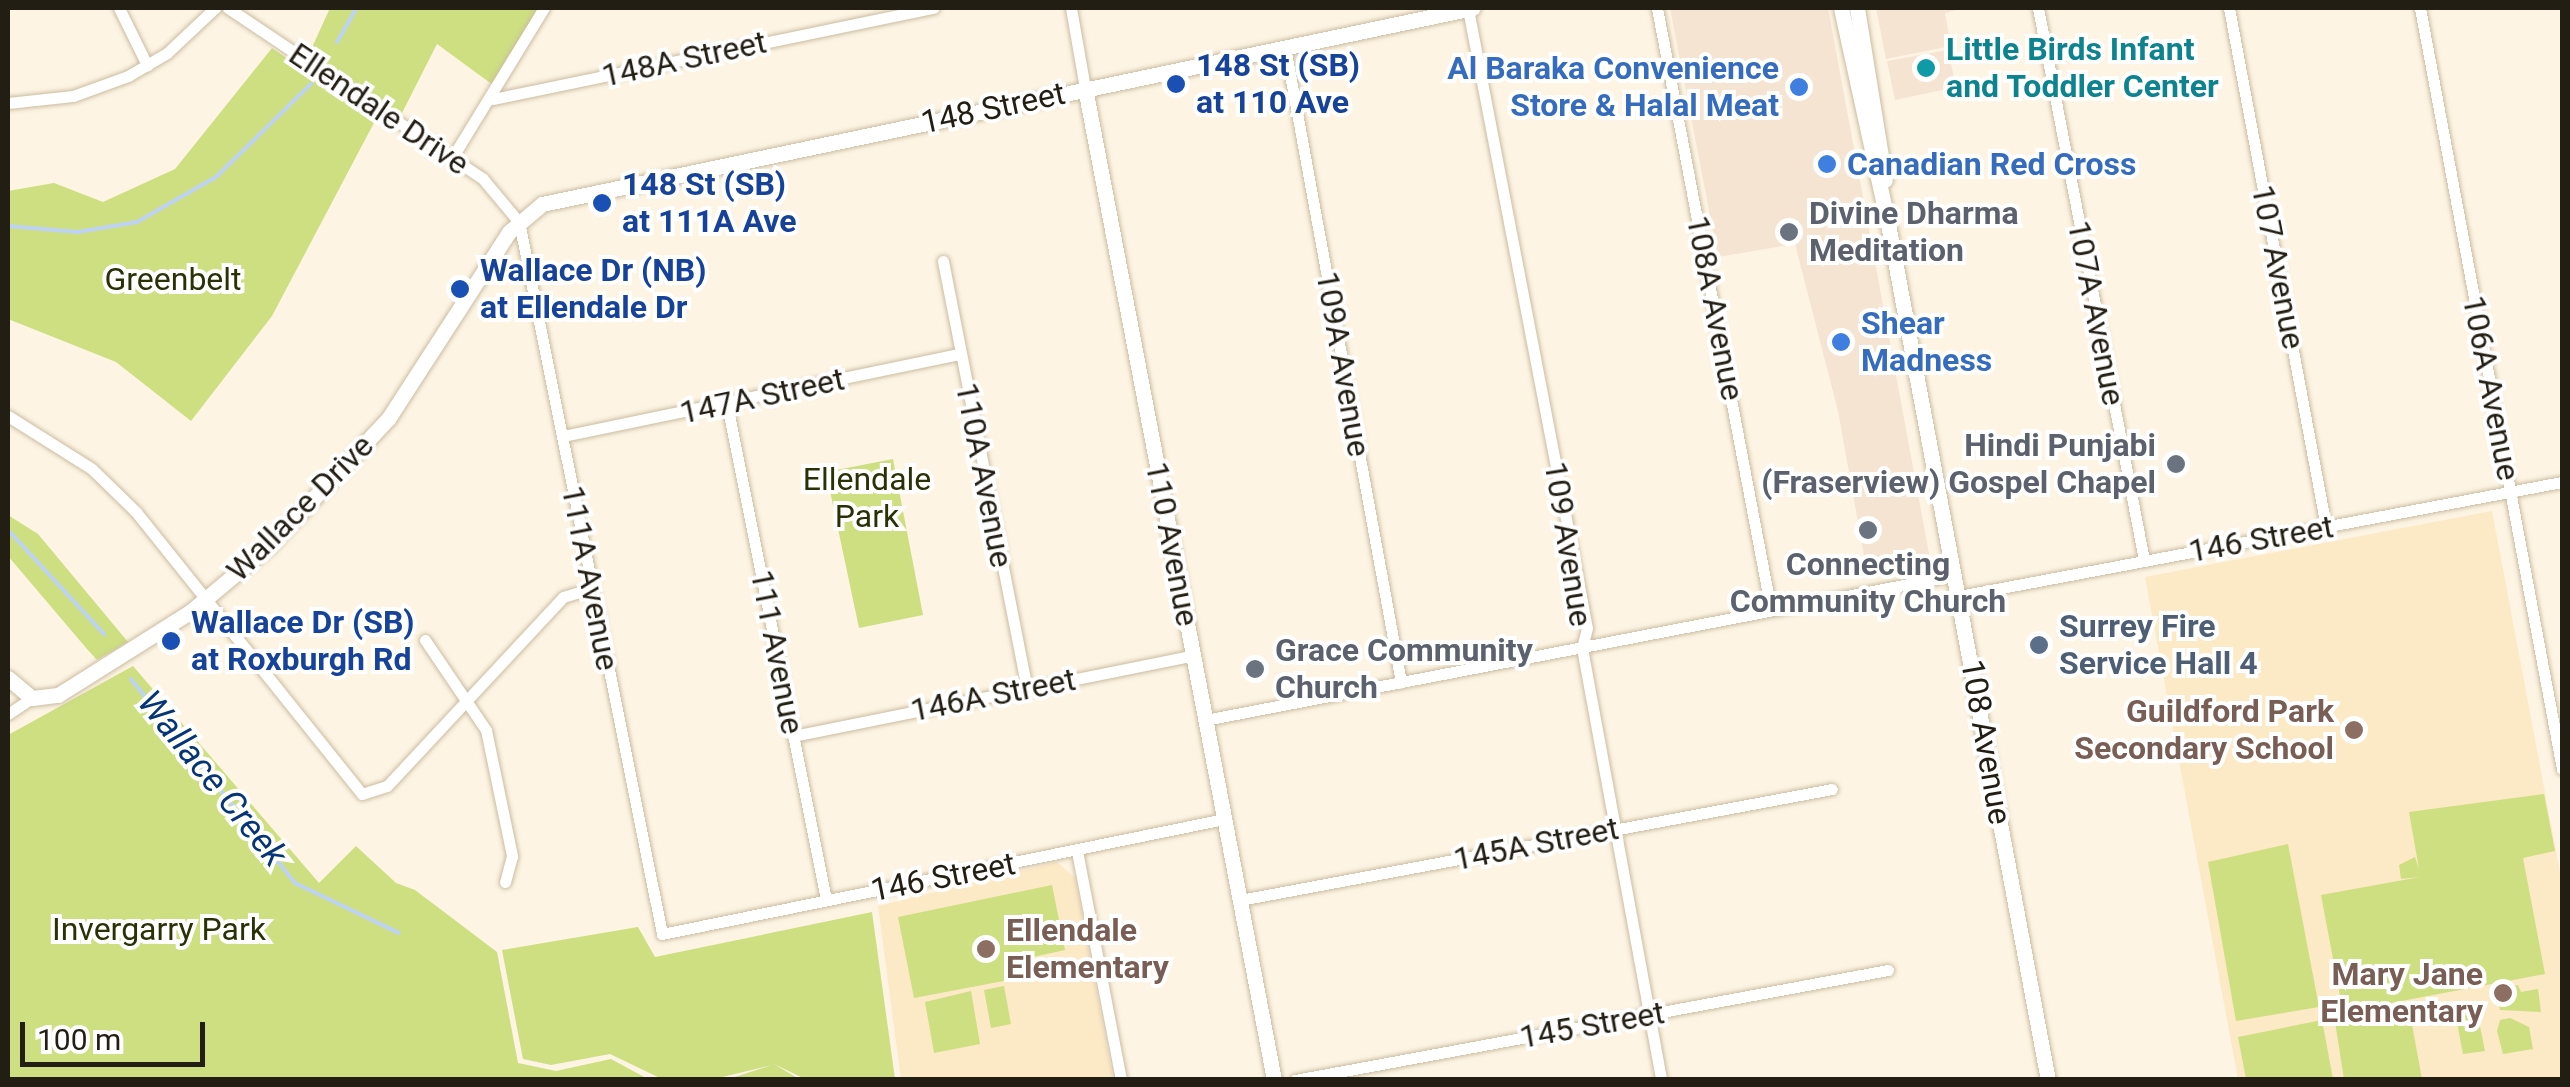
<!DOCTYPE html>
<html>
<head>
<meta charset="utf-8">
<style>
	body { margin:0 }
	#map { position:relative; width:2570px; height:1087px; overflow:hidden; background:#fdf4e3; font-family:Roboto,sans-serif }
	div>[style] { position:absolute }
	.commercial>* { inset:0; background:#f4e4d1 }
	.built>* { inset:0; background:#fce9c6 }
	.green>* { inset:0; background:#cddf81 }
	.stream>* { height:4px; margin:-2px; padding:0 2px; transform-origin:2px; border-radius:2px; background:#bed3f3 }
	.roads { filter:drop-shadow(0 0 2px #cbbca1) drop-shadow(0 0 2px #cbbca1) }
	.street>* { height:11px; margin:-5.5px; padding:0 5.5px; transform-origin:5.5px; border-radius:5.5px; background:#fff }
	.secondary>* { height:15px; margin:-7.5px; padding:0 7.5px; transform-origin:7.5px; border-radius:7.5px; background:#fff }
	.dots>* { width:28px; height:28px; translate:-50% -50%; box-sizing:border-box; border:5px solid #fff; border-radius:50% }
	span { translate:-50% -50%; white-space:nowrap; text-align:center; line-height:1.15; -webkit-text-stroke:8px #fff; paint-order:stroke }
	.culture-label { font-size:32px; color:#0d838f; font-weight:700 }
	.left { translate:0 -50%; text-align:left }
	.street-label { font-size:32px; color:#231e13 }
	.transit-label { font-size:32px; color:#164399; font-weight:700 }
	.shop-label { font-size:32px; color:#366cbe; font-weight:700 }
	.right { translate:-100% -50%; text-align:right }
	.worship-label { font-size:32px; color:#5b616d; font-weight:700 }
	.park-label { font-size:32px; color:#2b3106 }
	.service-label { font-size:32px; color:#4e5e75; font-weight:700 }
	.education-label { font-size:32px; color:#785e54; font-weight:700 }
	.water-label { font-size:35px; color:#053477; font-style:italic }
	.frame { position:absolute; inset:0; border:10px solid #231e13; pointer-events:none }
	.scale { position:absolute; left:20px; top:1022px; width:185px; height:45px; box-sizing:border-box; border:5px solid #231e13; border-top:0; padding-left:12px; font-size:30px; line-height:35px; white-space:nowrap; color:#231e13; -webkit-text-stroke:8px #fff; paint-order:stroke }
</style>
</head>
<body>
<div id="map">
	<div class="commercial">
		<div style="clip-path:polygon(1670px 8px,1828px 8px,1930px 559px,1867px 572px,1838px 411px,1795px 244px,1718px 257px)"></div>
		<div style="clip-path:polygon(1876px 8px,1963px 8px,1945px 13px,1951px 46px,1886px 59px)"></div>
		<div style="clip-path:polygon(1948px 50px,1956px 87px,1895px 100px,1887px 61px)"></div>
	</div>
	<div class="built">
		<div style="clip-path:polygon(2492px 511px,2562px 883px,2562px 1079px,2238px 1079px,2145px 577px)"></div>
		<div style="clip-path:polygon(1057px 862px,1075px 878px,1113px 1079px,901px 1079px,878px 906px)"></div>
	</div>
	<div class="green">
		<div style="clip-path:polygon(330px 8px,538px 8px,493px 85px,437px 44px,401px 115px,309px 54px)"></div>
		<div style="clip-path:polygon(272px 48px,376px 119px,272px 316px,191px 421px,116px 362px,8px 319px,8px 191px,54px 183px,103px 202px,175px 169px)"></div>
		<div style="clip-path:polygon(893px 459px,923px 615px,859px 628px,826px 472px)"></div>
		<div style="clip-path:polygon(8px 515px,38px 534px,128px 642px,97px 660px,87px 649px,8px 556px)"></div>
		<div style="clip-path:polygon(133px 666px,319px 883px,356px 846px,396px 883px,415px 890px,497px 952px,518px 1063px,556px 1071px,611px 1059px,648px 1079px,8px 1079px,8px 735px)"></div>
		<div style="clip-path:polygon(2544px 794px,2555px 851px,2523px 858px,2545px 974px,2343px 1012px,2321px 895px,2420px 877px,2401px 879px,2399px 865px,2415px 857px,2419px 869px,2409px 812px)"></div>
		<div style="clip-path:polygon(2288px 844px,2319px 1007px,2236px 1021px,2208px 862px)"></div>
		<div style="clip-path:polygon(1052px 885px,1065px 950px,1015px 961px,1019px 978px,914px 998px,898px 917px)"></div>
		<div style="clip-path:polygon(872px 912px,895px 1079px,805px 1079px,774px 1064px,799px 1079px,729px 1079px,772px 1065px,714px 1079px,662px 1079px,610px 1054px,551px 1065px,523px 1059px,502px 950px,638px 927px,655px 957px)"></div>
		<div style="clip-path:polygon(2518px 985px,2521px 992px,2538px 989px,2541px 1012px,2500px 1010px,2495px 989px)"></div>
		<div style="clip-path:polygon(1004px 986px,1011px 1024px,991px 1028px,984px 990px)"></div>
		<div style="clip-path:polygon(971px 991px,980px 1044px,934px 1053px,925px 1002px)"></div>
		<div style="clip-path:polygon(2476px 1007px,2485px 1051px,2463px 1054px,2455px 1012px)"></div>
		<div style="clip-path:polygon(2409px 1008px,2422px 1079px,2344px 1079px,2335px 1022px)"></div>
		<div style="clip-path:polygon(2510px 1018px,2529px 1027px,2533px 1049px,2503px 1054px,2497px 1031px,2500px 1020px)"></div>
		<div style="clip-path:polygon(2322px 1020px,2333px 1079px,2246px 1079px,2238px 1037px)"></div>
	</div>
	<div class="stream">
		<div style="left:337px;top:42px;width:39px;rotate:-60deg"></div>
		<div style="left:8px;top:226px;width:70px;rotate:4.9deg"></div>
		<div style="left:78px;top:232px;width:60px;rotate:-9.6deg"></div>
		<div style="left:137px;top:222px;width:91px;rotate:-29.7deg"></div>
		<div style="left:216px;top:177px;width:133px;rotate:-44.4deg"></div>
		<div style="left:8px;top:530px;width:142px;rotate:47.3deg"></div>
		<div style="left:131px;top:679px;width:262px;rotate:51.2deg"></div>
		<div style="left:295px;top:883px;width:115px;rotate:25.7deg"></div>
	</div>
	<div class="roads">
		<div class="street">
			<div style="left:119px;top:8px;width:64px;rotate:63.8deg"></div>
			<div style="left:228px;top:8px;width:307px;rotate:33.8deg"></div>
			<div style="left:483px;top:179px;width:56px;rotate:50.1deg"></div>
			<div style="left:519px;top:222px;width:726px;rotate:78.64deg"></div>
			<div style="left:662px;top:934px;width:574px;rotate:-11.56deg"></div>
			<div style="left:1071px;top:8px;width:81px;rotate:80.1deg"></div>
			<div style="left:1657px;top:8px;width:613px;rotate:79.28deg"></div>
			<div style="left:2038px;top:8px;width:562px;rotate:79.13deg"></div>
			<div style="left:2229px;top:8px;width:528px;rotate:79.41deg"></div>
			<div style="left:2420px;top:8px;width:774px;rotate:79.43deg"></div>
			<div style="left:1468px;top:9px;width:630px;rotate:79.12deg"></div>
			<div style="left:1587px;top:628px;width:21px;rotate:104deg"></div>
			<div style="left:1582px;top:648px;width:439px;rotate:79.6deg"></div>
			<div style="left:1285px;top:47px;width:646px;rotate:79.65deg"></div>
			<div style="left:493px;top:99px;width:450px;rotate:-11.7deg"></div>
			<div style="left:8px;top:103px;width:65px;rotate:-6.1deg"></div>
			<div style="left:73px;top:96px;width:59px;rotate:-20deg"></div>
			<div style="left:128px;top:76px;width:45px;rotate:-30.5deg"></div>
			<div style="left:167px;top:53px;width:66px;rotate:-43.2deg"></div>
			<div style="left:452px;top:158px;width:176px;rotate:-58.5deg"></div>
			<div style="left:943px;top:261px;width:436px;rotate:78.9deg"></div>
			<div style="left:727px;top:404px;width:506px;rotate:78.71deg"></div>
			<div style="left:8px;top:416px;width:99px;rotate:32.2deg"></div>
			<div style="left:92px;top:469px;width:62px;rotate:44.3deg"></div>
			<div style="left:136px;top:512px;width:361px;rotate:51.3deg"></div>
			<div style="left:362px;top:794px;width:26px;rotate:-18deg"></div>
			<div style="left:387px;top:786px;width:258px;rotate:-47deg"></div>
			<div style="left:563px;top:597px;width:30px;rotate:-17deg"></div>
			<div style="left:563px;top:436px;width:405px;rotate:-11.7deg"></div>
			<div style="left:1959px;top:596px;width:614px;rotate:-10.71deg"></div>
			<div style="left:425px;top:640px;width:109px;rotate:55.9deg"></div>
			<div style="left:486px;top:730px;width:129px;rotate:78.3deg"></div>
			<div style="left:512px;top:856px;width:27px;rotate:105deg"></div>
			<div style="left:8px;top:714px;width:29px;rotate:-34deg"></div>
			<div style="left:1205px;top:720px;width:764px;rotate:-10.94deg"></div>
			<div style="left:793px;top:736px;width:408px;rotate:-11.4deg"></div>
			<div style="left:1077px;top:851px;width:233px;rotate:79.1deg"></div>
			<div style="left:1240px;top:900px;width:602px;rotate:-10.62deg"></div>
			<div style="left:1295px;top:1080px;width:603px;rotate:-10.51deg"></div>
		</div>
		<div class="secondary">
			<div style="left:1841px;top:8px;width:226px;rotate:77.7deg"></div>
			<div style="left:1889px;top:229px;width:866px;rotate:79.42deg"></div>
			<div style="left:1857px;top:8px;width:174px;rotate:80.8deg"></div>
			<div style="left:1085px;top:88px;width:1010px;rotate:79.21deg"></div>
			<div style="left:8px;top:678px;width:31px;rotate:40deg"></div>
			<div style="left:32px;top:698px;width:26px;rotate:-7deg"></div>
			<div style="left:58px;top:695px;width:156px;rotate:-32.2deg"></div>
			<div style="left:190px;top:612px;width:103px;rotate:-39.9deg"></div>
			<div style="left:269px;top:546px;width:174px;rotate:-46.9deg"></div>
			<div style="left:388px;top:419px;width:223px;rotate:-57.1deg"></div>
			<div style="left:509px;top:232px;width:43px;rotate:-40.3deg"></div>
			<div style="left:542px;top:204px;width:951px;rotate:-11.89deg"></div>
		</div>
	</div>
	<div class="dots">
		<div style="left:1926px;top:68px;background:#0f9aa8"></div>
		<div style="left:1176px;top:84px;background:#1a4fb4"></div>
		<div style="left:1799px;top:87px;background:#3f7fe0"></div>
		<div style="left:1827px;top:164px;background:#3f7fe0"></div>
		<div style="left:602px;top:203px;background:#1a4fb4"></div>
		<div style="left:1789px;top:232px;background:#6b7280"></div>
		<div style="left:460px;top:289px;background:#1a4fb4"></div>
		<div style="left:1841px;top:342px;background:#3f7fe0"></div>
		<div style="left:2176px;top:464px;background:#6b7280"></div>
		<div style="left:1868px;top:530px;background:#6b7280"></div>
		<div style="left:171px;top:641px;background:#1a4fb4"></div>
		<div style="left:2039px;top:645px;background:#5c6f8a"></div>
		<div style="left:1255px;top:669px;background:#6b7280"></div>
		<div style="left:2354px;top:730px;background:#8d6e63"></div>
		<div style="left:986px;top:949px;background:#8d6e63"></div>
		<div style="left:2503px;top:993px;background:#8d6e63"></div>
	</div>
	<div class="culture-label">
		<span class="left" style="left:1946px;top:68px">Little Birds Infant<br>and Toddler Center</span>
	</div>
	<div class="street-label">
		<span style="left:684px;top:59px;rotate:-12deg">148A Street</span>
		<span style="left:993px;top:108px;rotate:-12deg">148 Street</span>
		<span style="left:379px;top:109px;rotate:34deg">Ellendale Drive</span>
		<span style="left:2278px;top:267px;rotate:79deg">107 Avenue</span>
		<span style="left:1715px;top:308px;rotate:79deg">108A Avenue</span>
		<span style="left:2096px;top:313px;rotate:79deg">107A Avenue</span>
		<span style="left:1343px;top:364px;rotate:80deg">109A Avenue</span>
		<span style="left:2491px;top:388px;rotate:79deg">106A Avenue</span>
		<span style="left:762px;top:396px;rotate:-12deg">147A Street</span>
		<span style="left:984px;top:475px;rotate:79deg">110A Avenue</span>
		<span style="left:300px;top:508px;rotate:-45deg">Wallace Drive</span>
		<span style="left:2261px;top:539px;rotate:-10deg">146 Street</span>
		<span style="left:1172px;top:544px;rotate:79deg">110 Avenue</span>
		<span style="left:1568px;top:544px;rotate:81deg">109 Avenue</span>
		<span style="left:590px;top:578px;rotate:79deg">111A Avenue</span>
		<span style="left:777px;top:652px;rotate:79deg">111 Avenue</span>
		<span style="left:993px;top:695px;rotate:-11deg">146A Street</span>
		<span style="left:1986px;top:742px;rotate:80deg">108 Avenue</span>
		<span style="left:1536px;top:844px;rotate:-11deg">145A Street</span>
		<span style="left:943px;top:877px;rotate:-11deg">146 Street</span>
		<span style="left:1592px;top:1025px;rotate:-10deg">145 Street</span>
	</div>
	<div class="transit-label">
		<span class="left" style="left:1196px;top:84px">148 St (SB)<br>at 110 Ave</span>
		<span class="left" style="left:622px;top:203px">148 St (SB)<br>at 111A Ave</span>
		<span class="left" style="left:480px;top:289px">Wallace Dr (NB)<br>at Ellendale Dr</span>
		<span class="left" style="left:191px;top:641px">Wallace Dr (SB)<br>at Roxburgh Rd</span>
	</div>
	<div class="shop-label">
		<span class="right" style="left:1779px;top:87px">Al Baraka Convenience<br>Store &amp; Halal Meat</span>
		<span class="left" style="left:1847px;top:164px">Canadian Red Cross</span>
		<span class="left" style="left:1861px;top:342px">Shear<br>Madness</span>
	</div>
	<div class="worship-label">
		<span class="left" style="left:1809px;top:232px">Divine Dharma<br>Meditation</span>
		<span class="right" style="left:2156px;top:464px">Hindi Punjabi<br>(Fraserview) Gospel Chapel</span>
		<span style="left:1868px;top:583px">Connecting<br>Community Church</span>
		<span class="left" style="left:1275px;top:669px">Grace Community<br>Church</span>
	</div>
	<div class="park-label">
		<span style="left:173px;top:279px">Greenbelt</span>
		<span style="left:867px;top:498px">Ellendale<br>Park</span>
		<span style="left:159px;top:929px">Invergarry Park</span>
	</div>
	<div class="service-label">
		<span class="left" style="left:2059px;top:645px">Surrey Fire<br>Service Hall 4</span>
	</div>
	<div class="education-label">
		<span class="right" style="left:2334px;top:730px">Guildford Park<br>Secondary School</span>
		<span class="left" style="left:1006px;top:949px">Ellendale<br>Elementary</span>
		<span class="right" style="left:2483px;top:993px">Mary Jane<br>Elementary</span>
	</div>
	<div class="water-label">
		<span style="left:212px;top:779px;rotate:51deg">Wallace Creek</span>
	</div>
	<div class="frame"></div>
	<div class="scale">100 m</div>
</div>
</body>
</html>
